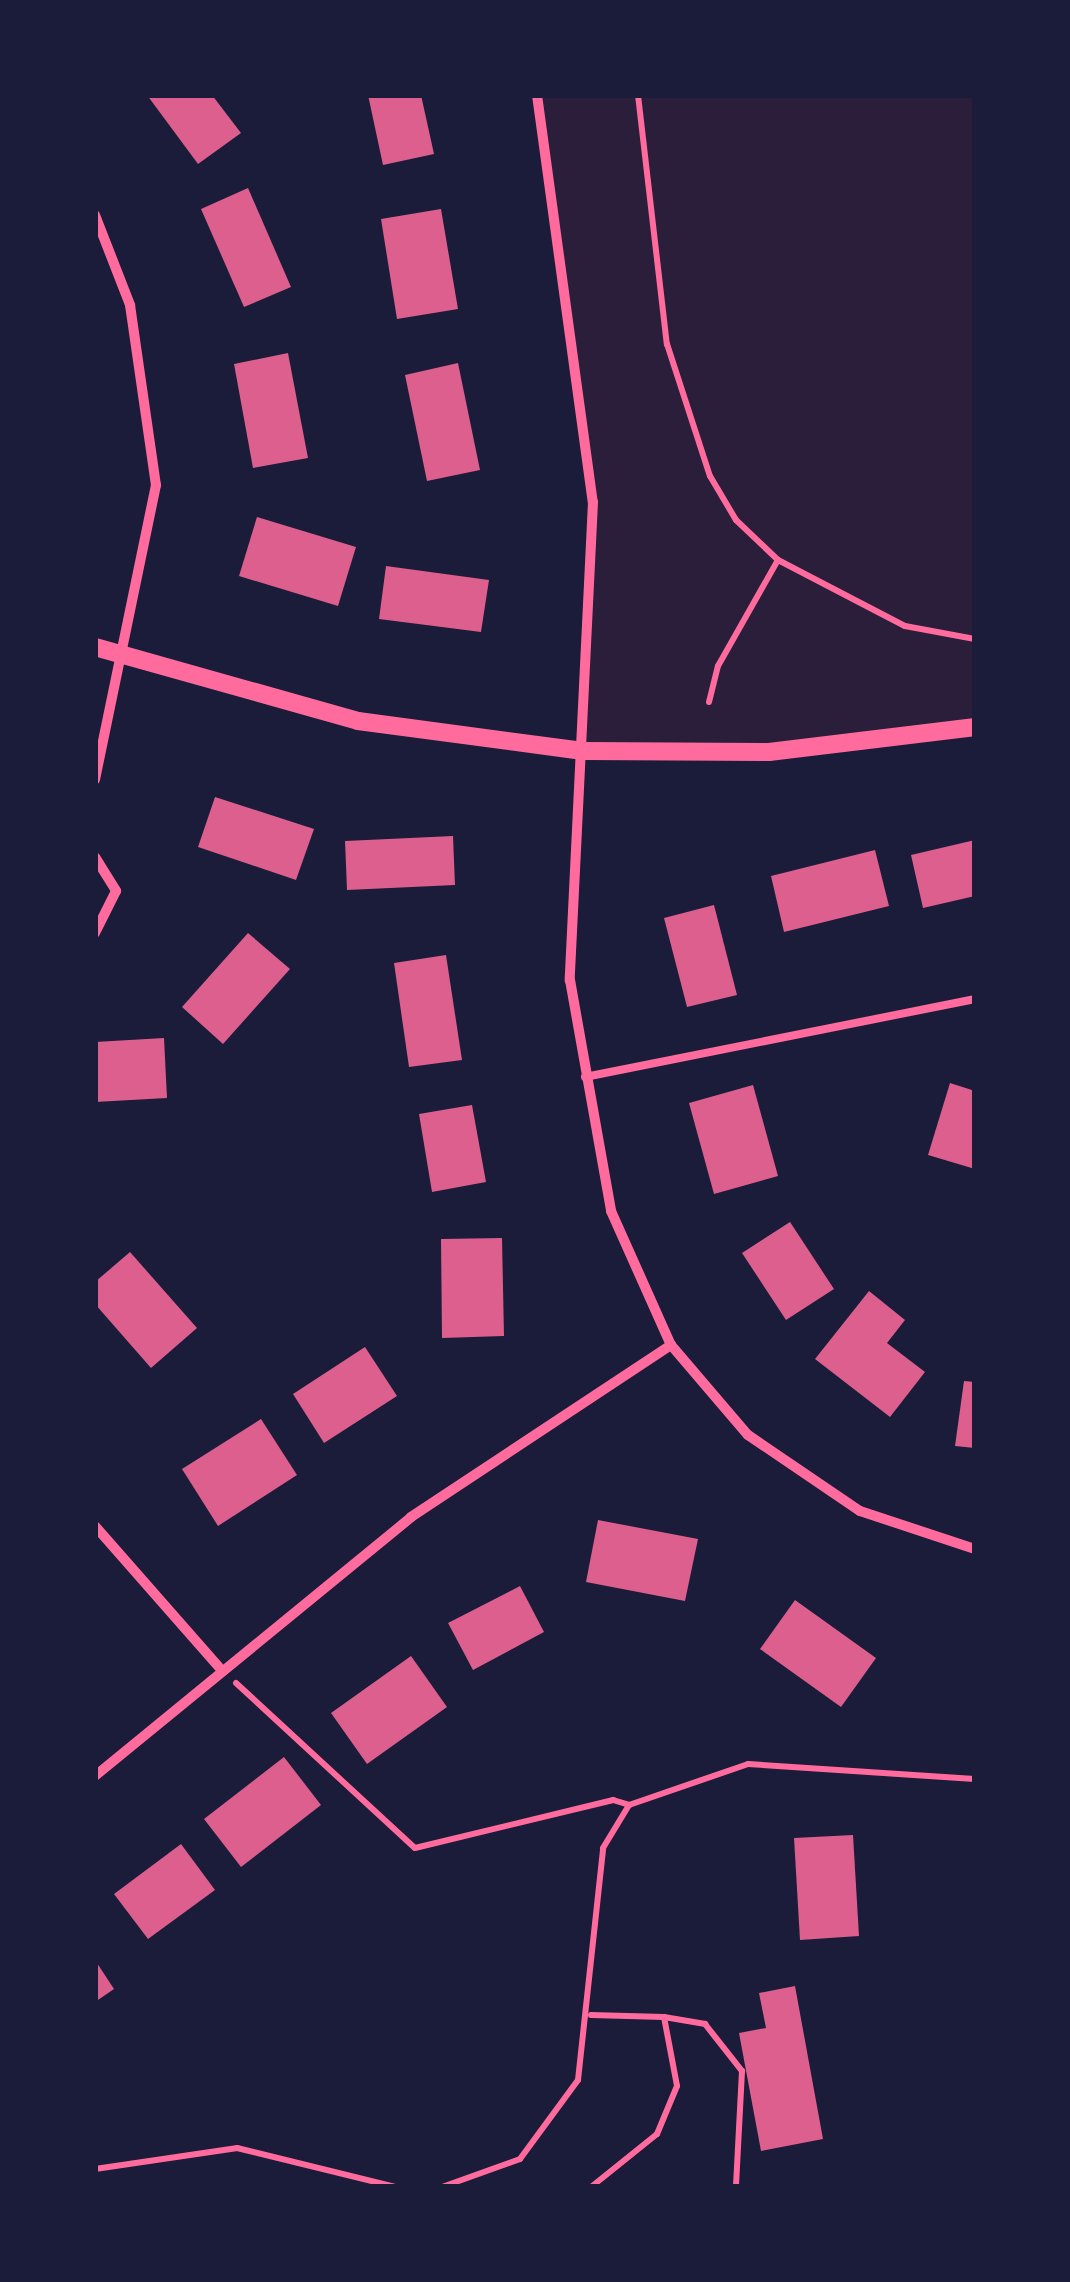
<!DOCTYPE html>
<html>
<head>
<meta charset="utf-8">
<style>
	body { margin:0 }
	#map { position:relative; width:1070px; height:2282px; overflow:hidden; background:#1b1b3a; font-family:Lora,serif }
	div>[style] { position:absolute }
	.green>* { inset:0; background:#2a1e3b }
	.building>* { inset:0; background:#dd5f8e }
	.path>* { height:6px; margin:-3px; padding:0 3px; transform-origin:3px; border-radius:3px; background:#ff6b9d }
	.service>* { height:8px; margin:-4px; padding:0 4px; transform-origin:4px; border-radius:4px; background:#ff6b9d }
	.minor>* { height:10px; margin:-5px; padding:0 5px; transform-origin:5px; border-radius:5px; background:#ff6b9d }
	.tertiary>* { height:18px; margin:-9px; padding:0 9px; transform-origin:9px; border-radius:9px; background:#ff6b9d }
	span { translate:-50% -50%; white-space:nowrap; text-align:center; line-height:1.15; -webkit-text-stroke:8px #1b1b3a; paint-order:stroke }
	.frame { position:absolute; inset:0; border:98px solid #1b1b3a; pointer-events:none }
</style>
</head>
<body>
<div id="map">
	<div class="green">
		<div style="clip-path:polygon(537px 95px,975px 95px,975px 727px,851px 747px,583px 751px,593px 502px)"></div>
	</div>
	<div class="building">
		<div style="clip-path:polygon(147px 95px,212px 95px,241px 133px,198px 164px)"></div>
		<div style="clip-path:polygon(368px 95px,421px 95px,434px 154px,383px 165px)"></div>
		<div style="clip-path:polygon(248px 188px,291px 287px,244px 307px,201px 209px)"></div>
		<div style="clip-path:polygon(441px 209px,458px 309px,397px 319px,381px 219px)"></div>
		<div style="clip-path:polygon(288px 353px,308px 458px,253px 468px,234px 364px)"></div>
		<div style="clip-path:polygon(458px 363px,480px 470px,427px 481px,405px 375px)"></div>
		<div style="clip-path:polygon(257px 517px,356px 547px,338px 606px,239px 576px)"></div>
		<div style="clip-path:polygon(386px 566px,489px 580px,481px 632px,379px 619px)"></div>
		<div style="clip-path:polygon(215px 797px,314px 829px,296px 880px,198px 847px)"></div>
		<div style="clip-path:polygon(453px 836px,455px 885px,347px 890px,345px 841px)"></div>
		<div style="clip-path:polygon(975px 840px,975px 896px,923px 908px,911px 855px)"></div>
		<div style="clip-path:polygon(875px 850px,889px 906px,784px 932px,771px 876px)"></div>
		<div style="clip-path:polygon(714px 905px,737px 995px,687px 1007px,664px 918px)"></div>
		<div style="clip-path:polygon(248px 933px,290px 969px,223px 1044px,182px 1007px)"></div>
		<div style="clip-path:polygon(446px 955px,462px 1060px,409px 1067px,394px 963px)"></div>
		<div style="clip-path:polygon(164px 1038px,167px 1098px,95px 1102px,95px 1042px)"></div>
		<div style="clip-path:polygon(950px 1083px,975px 1091px,975px 1169px,928px 1155px)"></div>
		<div style="clip-path:polygon(753px 1085px,778px 1176px,714px 1194px,689px 1103px)"></div>
		<div style="clip-path:polygon(472px 1105px,486px 1182px,432px 1192px,419px 1114px)"></div>
		<div style="clip-path:polygon(790px 1222px,834px 1289px,786px 1320px,742px 1253px)"></div>
		<div style="clip-path:polygon(502px 1238px,504px 1336px,442px 1338px,441px 1239px)"></div>
		<div style="clip-path:polygon(130px 1252px,197px 1328px,151px 1368px,95px 1304px,95px 1282px)"></div>
		<div style="clip-path:polygon(869px 1291px,905px 1320px,887px 1343px,925px 1372px,890px 1417px,815px 1359px)"></div>
		<div style="clip-path:polygon(365px 1347px,397px 1396px,324px 1443px,293px 1394px)"></div>
		<div style="clip-path:polygon(964px 1381px,975px 1382px,975px 1448px,955px 1446px)"></div>
		<div style="clip-path:polygon(261px 1419px,297px 1475px,218px 1526px,182px 1469px)"></div>
		<div style="clip-path:polygon(598px 1520px,698px 1539px,685px 1601px,586px 1582px)"></div>
		<div style="clip-path:polygon(520px 1586px,544px 1632px,473px 1670px,448px 1623px)"></div>
		<div style="clip-path:polygon(795px 1600px,876px 1658px,841px 1707px,760px 1649px)"></div>
		<div style="clip-path:polygon(411px 1656px,447px 1707px,367px 1764px,331px 1713px)"></div>
		<div style="clip-path:polygon(284px 1757px,321px 1805px,241px 1867px,204px 1819px)"></div>
		<div style="clip-path:polygon(853px 1835px,859px 1936px,800px 1940px,794px 1838px)"></div>
		<div style="clip-path:polygon(181px 1844px,215px 1890px,148px 1939px,114px 1894px)"></div>
		<div style="clip-path:polygon(95px 1960px,114px 1989px,95px 2002px)"></div>
		<div style="clip-path:polygon(795px 1986px,823px 2139px,761px 2151px,739px 2033px,766px 2028px,759px 1993px)"></div>
	</div>
	<div class="path">
		<div style="left:638px;top:95px;width:251px;rotate:83.4deg"></div>
		<div style="left:667px;top:344px;width:139px;rotate:72deg"></div>
		<div style="left:710px;top:476px;width:51px;rotate:59.4deg"></div>
		<div style="left:736px;top:520px;width:58px;rotate:43.6deg"></div>
		<div style="left:778px;top:560px;width:143px;rotate:27.5deg"></div>
		<div style="left:905px;top:626px;width:71px;rotate:10.5deg"></div>
		<div style="left:709px;top:702px;width:37px;rotate:-76deg"></div>
		<div style="left:718px;top:666px;width:122px;rotate:-60.5deg"></div>
		<div style="left:236px;top:1683px;width:243px;rotate:42.7deg"></div>
		<div style="left:415px;top:1848px;width:204px;rotate:-13.6deg"></div>
		<div style="left:613px;top:1800px;width:17px;rotate:17deg"></div>
		<div style="left:591px;top:2015px;width:73px;rotate:1.6deg"></div>
		<div style="left:664px;top:2017px;width:70px;rotate:79.3deg"></div>
		<div style="left:677px;top:2086px;width:52px;rotate:112.6deg"></div>
		<div style="left:657px;top:2134px;width:85px;rotate:141.2deg"></div>
		<div style="left:664px;top:2017px;width:42px;rotate:9.7deg"></div>
		<div style="left:705px;top:2024px;width:60px;rotate:51.8deg"></div>
		<div style="left:742px;top:2071px;width:116px;rotate:93deg"></div>
		<div style="left:95px;top:2169px;width:144px;rotate:-8.4deg"></div>
		<div style="left:237px;top:2148px;width:164px;rotate:13.8deg"></div>
		<div style="left:442px;top:2187px;width:83px;rotate:-19.7deg"></div>
		<div style="left:520px;top:2159px;width:98px;rotate:-53.7deg"></div>
		<div style="left:578px;top:2080px;width:233px;rotate:-83.8deg"></div>
		<div style="left:603px;top:1848px;width:50px;rotate:-58.8deg"></div>
		<div style="left:629px;top:1805px;width:126px;rotate:-19deg"></div>
		<div style="left:748px;top:1764px;width:227px;rotate:3.8deg"></div>
	</div>
	<div class="service">
		<div style="left:585px;top:1077px;width:398px;rotate:-11.3deg"></div>
	</div>
	<div class="minor">
		<div style="left:537px;top:95px;width:411px;rotate:82.2deg"></div>
		<div style="left:593px;top:502px;width:479px;rotate:92.8deg"></div>
		<div style="left:570px;top:980px;width:235px;rotate:79.9deg"></div>
		<div style="left:611px;top:1211px;width:147px;rotate:65.9deg"></div>
		<div style="left:671px;top:1345px;width:118px;rotate:49.5deg"></div>
		<div style="left:748px;top:1435px;width:135px;rotate:34.2deg"></div>
		<div style="left:860px;top:1511px;width:121px;rotate:18.3deg"></div>
		<div style="left:95px;top:215px;width:97px;rotate:68.7deg"></div>
		<div style="left:130px;top:305px;width:182px;rotate:81.8deg"></div>
		<div style="left:156px;top:485px;width:301px;rotate:101.7deg"></div>
		<div style="left:95px;top:857px;width:40px;rotate:58deg"></div>
		<div style="left:116px;top:891px;width:47px;rotate:116.6deg"></div>
		<div style="left:95px;top:1526px;width:188px;rotate:48.7deg"></div>
		<div style="left:95px;top:1776px;width:409px;rotate:-39.3deg"></div>
		<div style="left:411px;top:1517px;width:312px;rotate:-33.5deg"></div>
	</div>
	<div class="tertiary">
		<div style="left:95px;top:647px;width:273px;rotate:15.7deg"></div>
		<div style="left:358px;top:721px;width:227px;rotate:7.6deg"></div>
		<div style="left:583px;top:751px;width:186px;rotate:0.3deg"></div>
		<div style="left:769px;top:752px;width:208px;rotate:-6.9deg"></div>
	</div>
	<div class="frame"></div>
</div>
</body>
</html>
